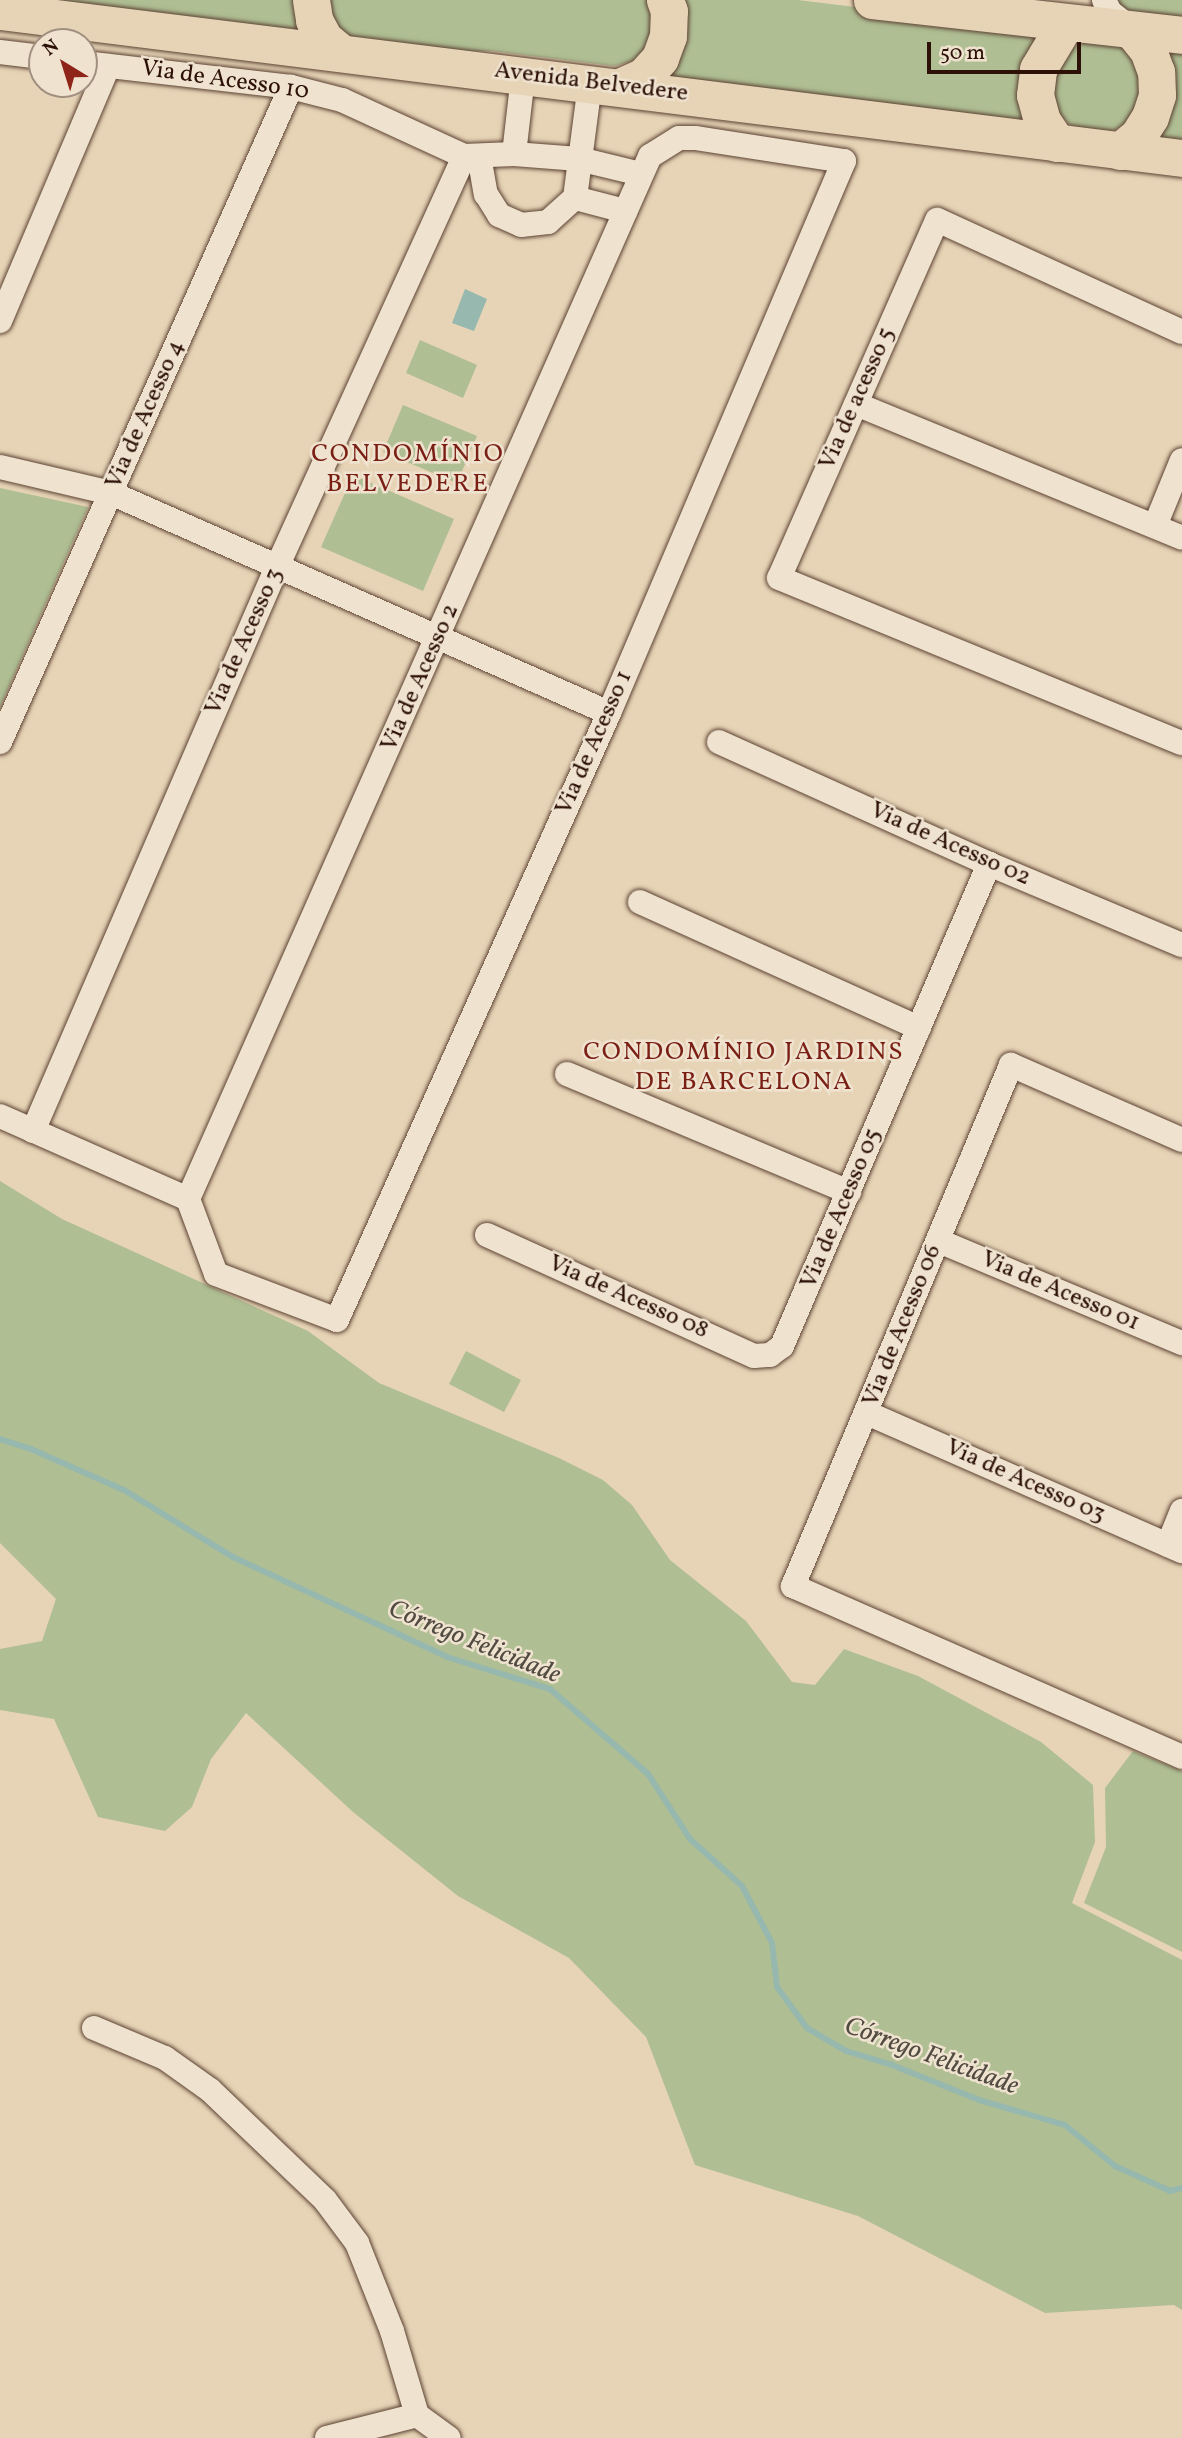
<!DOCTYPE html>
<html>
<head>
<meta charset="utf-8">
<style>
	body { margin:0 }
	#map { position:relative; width:1182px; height:2438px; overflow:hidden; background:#e7d4b6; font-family:Vollkorn,serif }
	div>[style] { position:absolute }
	.green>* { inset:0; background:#afbe93 }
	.round { border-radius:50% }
	.water>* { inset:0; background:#97b8ae }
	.stream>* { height:6px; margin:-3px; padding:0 3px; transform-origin:3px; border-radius:3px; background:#97b8ae }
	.roads { filter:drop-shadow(0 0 2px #5c4233) drop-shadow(0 0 2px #5c4233) }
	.minor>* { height:24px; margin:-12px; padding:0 12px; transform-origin:12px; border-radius:12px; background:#efe3d0 }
	.primary>* { height:37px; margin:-18.5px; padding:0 18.5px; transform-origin:18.5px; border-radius:18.5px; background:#e7d4b6 }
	span { translate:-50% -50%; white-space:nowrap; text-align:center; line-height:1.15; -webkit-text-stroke:5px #efe3d0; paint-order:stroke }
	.street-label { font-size:24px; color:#2d1107 }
	.neighbourhood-label { font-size:26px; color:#7a1f14; letter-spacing:2px }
	.water-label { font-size:26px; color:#524b41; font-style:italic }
	.north { position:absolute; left:28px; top:28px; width:70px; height:70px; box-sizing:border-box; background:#efe3d0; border:2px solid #a18f80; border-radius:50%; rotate:322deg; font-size:19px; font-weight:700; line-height:28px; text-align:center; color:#2d1107 }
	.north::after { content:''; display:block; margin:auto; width:24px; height:32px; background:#8f2418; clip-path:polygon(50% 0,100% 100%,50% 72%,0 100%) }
	.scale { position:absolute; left:927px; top:42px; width:154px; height:32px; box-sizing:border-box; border:4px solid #2d1107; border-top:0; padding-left:9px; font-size:21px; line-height:24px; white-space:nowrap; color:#2d1107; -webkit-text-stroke:5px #efe3d0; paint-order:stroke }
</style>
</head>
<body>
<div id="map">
	<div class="green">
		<div style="clip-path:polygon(38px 0,300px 0,305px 33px)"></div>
		<div style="clip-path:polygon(324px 0,654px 0,658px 34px,636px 60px,614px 66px,492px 51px,435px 52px,362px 43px,339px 32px)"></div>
		<div style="clip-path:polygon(679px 0,798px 0,1050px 31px,1037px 126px,653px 78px)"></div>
		<div style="clip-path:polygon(1114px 0,1182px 0,1182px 22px,1134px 18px)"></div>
		<div class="round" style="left:1051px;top:41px;width:92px;height:92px"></div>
		<div style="clip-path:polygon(1156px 46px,1182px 49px,1182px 142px,1147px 138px)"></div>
		<div style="clip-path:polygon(420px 340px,477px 365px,463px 398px,406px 373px)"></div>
		<div style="clip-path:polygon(403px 405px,477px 436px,457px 483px,383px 452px)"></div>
		<div style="clip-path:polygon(353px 475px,454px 519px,423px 591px,321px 547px)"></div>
		<div style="clip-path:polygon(0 488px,88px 507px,0 707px)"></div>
		<div style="clip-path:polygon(0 1181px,62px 1219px,308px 1331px,379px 1383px,559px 1458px,603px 1480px,632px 1505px,670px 1560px,746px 1621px,792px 1682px,815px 1685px,844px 1649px,918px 1676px,1041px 1742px,1093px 1785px,1095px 1842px,1072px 1903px,1182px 1960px,1182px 2310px,1174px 2305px,1045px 2313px,858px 2216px,695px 2165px,646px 2037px,569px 1958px,458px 1896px,353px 1812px,246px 1713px,211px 1759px,192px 1807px,165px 1831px,98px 1817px,54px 1719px,0 1710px,0 1649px,42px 1641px,56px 1599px,0 1543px)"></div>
		<div style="clip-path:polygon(466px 1351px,521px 1380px,504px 1412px,449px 1384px)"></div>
		<div style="clip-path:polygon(1133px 1751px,1182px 1771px,1182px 1952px,1084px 1903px,1106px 1847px,1105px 1788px)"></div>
	</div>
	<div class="water">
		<div style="clip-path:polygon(465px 289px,487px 299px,474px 331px,452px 323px)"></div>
	</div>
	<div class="stream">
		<div style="left:0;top:1439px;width:33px;rotate:18deg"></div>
		<div style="left:31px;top:1449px;width:102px;rotate:23.8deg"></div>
		<div style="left:124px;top:1490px;width:128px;rotate:31.6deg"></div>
		<div style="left:233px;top:1557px;width:236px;rotate:25deg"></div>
		<div style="left:447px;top:1657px;width:108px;rotate:17.3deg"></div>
		<div style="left:550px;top:1689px;width:130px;rotate:40.9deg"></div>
		<div style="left:648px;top:1774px;width:77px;rotate:57.1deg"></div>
		<div style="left:690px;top:1839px;width:70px;rotate:42.1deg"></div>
		<div style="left:742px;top:1886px;width:64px;rotate:62.2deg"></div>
		<div style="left:772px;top:1943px;width:44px;rotate:83.5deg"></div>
		<div style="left:777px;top:1987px;width:51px;rotate:53.8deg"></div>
		<div style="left:807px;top:2028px;width:45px;rotate:30.5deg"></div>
		<div style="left:846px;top:2051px;width:48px;rotate:16.9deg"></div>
		<div style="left:892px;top:2065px;width:94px;rotate:21.9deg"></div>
		<div style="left:979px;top:2100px;width:90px;rotate:16.2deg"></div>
		<div style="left:1065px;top:2125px;width:65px;rotate:39.4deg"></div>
		<div style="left:1115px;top:2166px;width:60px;rotate:24.4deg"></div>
		<div style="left:1170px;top:2191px;width:12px;rotate:-14deg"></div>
	</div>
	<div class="roads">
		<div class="minor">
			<div style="left:1104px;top:0;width:13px;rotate:63deg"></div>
			<div style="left:1110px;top:12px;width:28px;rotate:38deg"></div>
			<div style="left:0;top:52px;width:42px;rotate:6.8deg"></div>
			<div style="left:84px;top:63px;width:208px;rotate:6.6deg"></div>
			<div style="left:291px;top:87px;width:53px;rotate:14.3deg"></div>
			<div style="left:342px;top:100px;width:134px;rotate:24.7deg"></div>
			<div style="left:464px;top:156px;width:50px;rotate:-2.3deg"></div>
			<div style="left:514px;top:154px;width:65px;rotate:4.4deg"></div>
			<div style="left:579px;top:159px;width:64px;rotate:13.6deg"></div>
			<div style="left:514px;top:154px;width:79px;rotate:-83.4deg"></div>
			<div style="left:479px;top:156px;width:39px;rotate:80deg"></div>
			<div style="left:486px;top:194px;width:25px;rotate:58deg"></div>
			<div style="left:499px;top:215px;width:24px;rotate:24deg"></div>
			<div style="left:521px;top:225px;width:27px;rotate:-6deg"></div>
			<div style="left:548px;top:222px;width:36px;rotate:-42deg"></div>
			<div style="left:575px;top:198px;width:115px;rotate:-82.5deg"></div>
			<div style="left:575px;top:198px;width:52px;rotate:14.6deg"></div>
			<div style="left:0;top:321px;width:277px;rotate:-67deg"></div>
			<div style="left:1182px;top:332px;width:269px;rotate:-155.4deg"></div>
			<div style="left:937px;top:220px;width:391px;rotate:113.8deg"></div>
			<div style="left:779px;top:578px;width:435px;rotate:22.3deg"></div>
			<div style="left:856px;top:404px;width:352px;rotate:22.3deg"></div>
			<div style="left:0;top:467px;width:114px;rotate:13.2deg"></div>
			<div style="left:111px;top:493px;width:544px;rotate:23.83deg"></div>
			<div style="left:1155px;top:526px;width:71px;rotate:-67.8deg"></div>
			<div style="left:0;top:742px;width:717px;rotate:-66.05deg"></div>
			<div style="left:719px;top:742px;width:296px;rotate:24.3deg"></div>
			<div style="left:989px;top:864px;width:209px;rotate:22.8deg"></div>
			<div style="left:640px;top:902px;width:306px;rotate:24.3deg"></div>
			<div style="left:567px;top:1074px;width:306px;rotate:22.7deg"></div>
			<div style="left:0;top:1116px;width:206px;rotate:23.8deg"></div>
			<div style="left:188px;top:1199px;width:80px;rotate:69.5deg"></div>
			<div style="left:216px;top:1274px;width:129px;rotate:20.8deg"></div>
			<div style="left:337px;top:1320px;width:665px;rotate:-65.86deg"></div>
			<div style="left:609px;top:713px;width:600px;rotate:-66.94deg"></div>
			<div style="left:844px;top:161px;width:151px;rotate:-171.2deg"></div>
			<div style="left:695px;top:138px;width:16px;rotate:180deg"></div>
			<div style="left:679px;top:138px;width:34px;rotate:148deg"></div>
			<div style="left:650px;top:156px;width:1141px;rotate:113.89deg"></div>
			<div style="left:33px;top:1131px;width:615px;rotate:-66.61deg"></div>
			<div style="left:277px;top:567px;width:452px;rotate:-65.5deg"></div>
			<div style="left:1182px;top:1140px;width:187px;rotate:-156.3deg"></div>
			<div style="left:1011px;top:1065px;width:565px;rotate:112.71deg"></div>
			<div style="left:793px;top:1586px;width:425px;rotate:23.7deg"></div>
			<div style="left:487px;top:1235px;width:293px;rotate:24.4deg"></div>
			<div style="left:754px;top:1356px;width:16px;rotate:-4deg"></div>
			<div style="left:770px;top:1355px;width:15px;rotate:-37deg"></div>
			<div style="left:782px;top:1346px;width:525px;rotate:-66.76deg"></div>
			<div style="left:939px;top:1241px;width:264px;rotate:22.8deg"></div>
			<div style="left:867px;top:1413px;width:344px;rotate:23.7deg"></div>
			<div style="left:1168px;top:1545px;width:37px;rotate:-68deg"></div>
			<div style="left:94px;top:2028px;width:77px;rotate:22.9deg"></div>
			<div style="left:165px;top:2058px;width:55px;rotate:35.4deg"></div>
			<div style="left:210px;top:2090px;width:159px;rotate:43.7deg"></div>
			<div style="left:325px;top:2200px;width:54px;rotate:53.3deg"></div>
			<div style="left:357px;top:2243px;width:95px;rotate:68.3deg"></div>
			<div style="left:392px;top:2331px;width:88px;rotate:73.4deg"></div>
			<div style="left:417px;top:2415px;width:39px;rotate:36deg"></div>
			<div style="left:327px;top:2438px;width:93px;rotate:-14.3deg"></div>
		</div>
		<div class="primary">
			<div style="left:311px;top:0;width:20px;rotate:81deg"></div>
			<div style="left:314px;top:20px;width:21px;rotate:62deg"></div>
			<div style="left:324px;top:39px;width:22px;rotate:39deg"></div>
			<div style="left:872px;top:0;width:312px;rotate:6.4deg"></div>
			<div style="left:0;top:11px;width:1191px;rotate:7.09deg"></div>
			<div style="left:622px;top:86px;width:24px;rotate:-24deg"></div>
			<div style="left:644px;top:76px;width:24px;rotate:-48deg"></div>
			<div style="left:660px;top:58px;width:23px;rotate:-70deg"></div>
			<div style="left:668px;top:36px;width:25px;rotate:-88deg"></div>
			<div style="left:669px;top:11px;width:12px;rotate:-110deg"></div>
			<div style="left:1057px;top:143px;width:27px;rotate:-124deg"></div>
			<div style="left:1042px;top:121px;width:27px;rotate:-105deg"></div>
			<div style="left:1035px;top:95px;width:26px;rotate:-83deg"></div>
			<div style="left:1038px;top:69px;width:52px;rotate:-59deg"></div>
			<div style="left:1120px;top:151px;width:23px;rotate:-40deg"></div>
			<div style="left:1138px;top:136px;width:22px;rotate:-58deg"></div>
			<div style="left:1150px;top:117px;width:23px;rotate:-72deg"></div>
			<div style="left:1157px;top:95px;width:23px;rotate:-92deg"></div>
			<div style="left:1156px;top:72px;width:23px;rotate:-110deg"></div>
			<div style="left:1148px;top:50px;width:26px;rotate:-129deg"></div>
		</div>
	</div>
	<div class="street-label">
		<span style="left:225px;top:81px;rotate:8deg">Via de Acesso 10</span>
		<span style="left:591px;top:83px;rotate:7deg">Avenida Belvedere</span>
		<span style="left:858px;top:399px;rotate:-66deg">Via de acesso 5</span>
		<span style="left:146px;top:415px;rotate:-66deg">Via de Acesso 4</span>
		<span style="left:245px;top:642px;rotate:-66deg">Via de Acesso 3</span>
		<span style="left:421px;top:678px;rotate:-66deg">Via de Acesso 2</span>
		<span style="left:595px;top:743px;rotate:-66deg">Via de Acesso 1</span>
		<span style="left:950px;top:845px;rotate:24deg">Via de Acesso 02</span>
		<span style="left:842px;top:1209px;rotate:-67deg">Via de Acesso 05</span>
		<span style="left:1060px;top:1292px;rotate:23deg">Via de Acesso 01</span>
		<span style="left:628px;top:1298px;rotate:24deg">Via de Acesso 08</span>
		<span style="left:903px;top:1326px;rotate:-68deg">Via de Acesso 06</span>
		<span style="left:1025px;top:1482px;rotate:24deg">Via de Acesso 03</span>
	</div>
	<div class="neighbourhood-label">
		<span style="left:408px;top:470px">CONDOMÍNIO<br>BELVEDERE</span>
		<span style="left:744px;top:1068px">CONDOMÍNIO JARDINS<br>DE BARCELONA</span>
	</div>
	<div class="water-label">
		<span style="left:474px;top:1643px;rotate:22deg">Córrego Felicidade</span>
		<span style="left:931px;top:2057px;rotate:20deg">Córrego Felicidade</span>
	</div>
	<div class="north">N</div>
	<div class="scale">50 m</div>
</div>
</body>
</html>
